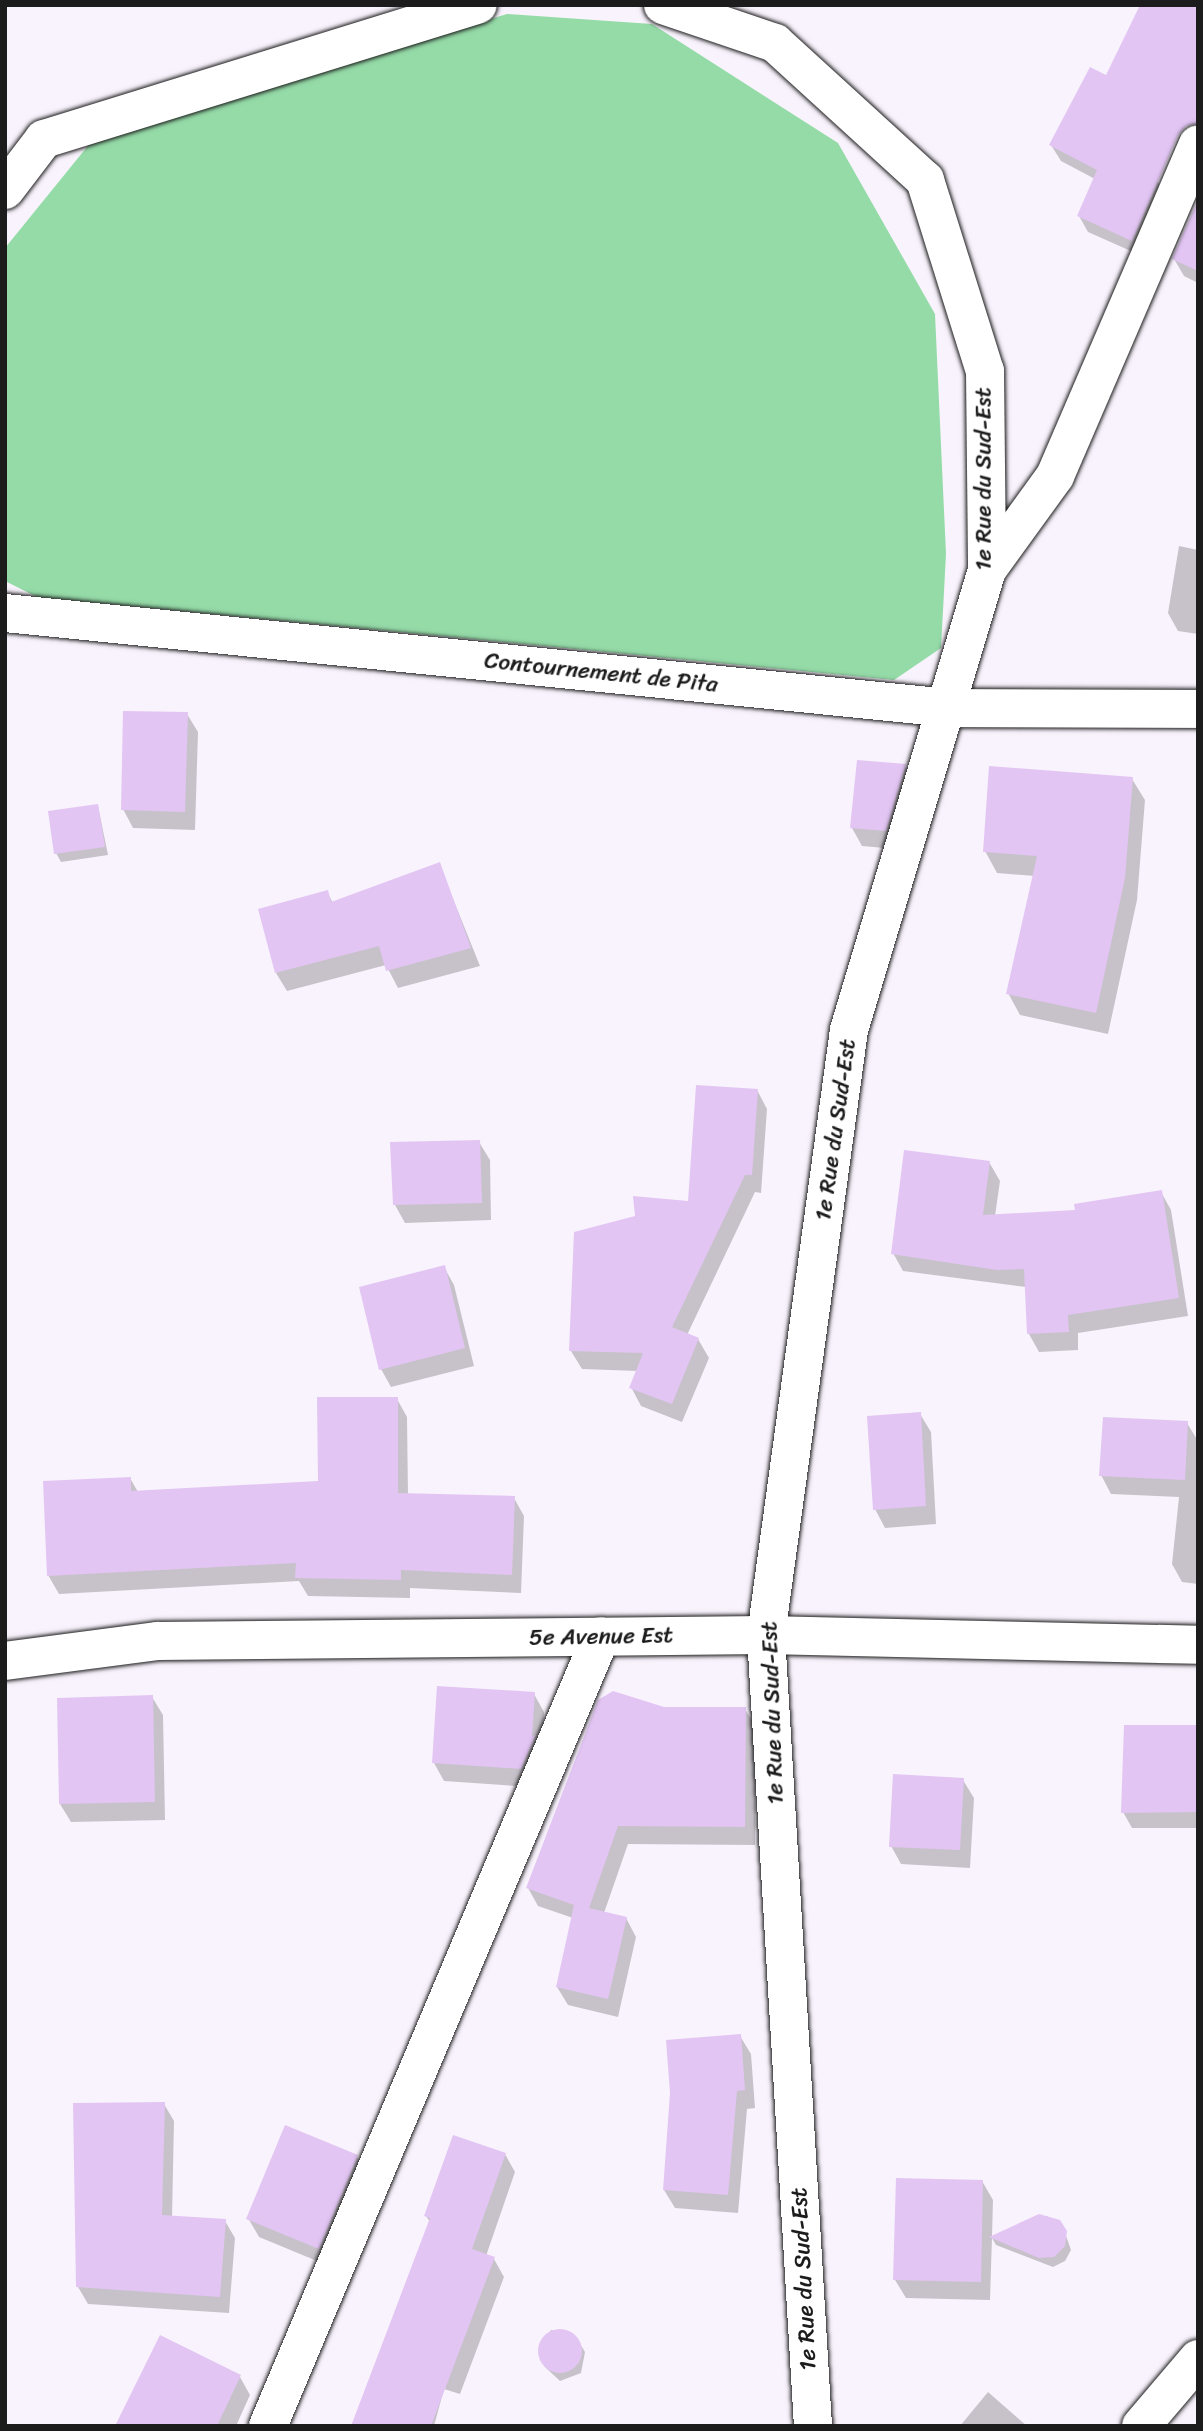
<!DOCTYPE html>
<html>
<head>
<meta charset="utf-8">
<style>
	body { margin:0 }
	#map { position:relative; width:1203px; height:2431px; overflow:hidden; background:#f9f3fd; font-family:Sriracha,sans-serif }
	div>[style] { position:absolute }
	.green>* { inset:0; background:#95dba8 }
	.shadow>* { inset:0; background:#0003 }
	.building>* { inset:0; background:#e2c5f3 }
	.round { border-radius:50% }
	.roads { filter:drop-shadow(0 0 2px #1c1c1c) drop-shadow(0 0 2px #1c1c1c) }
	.minor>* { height:38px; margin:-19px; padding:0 19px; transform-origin:19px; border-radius:19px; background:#fff }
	span { translate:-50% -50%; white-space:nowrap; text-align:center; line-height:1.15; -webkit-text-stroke:5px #fff; paint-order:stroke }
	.street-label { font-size:23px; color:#1c1c1c }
	.frame { position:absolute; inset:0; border:7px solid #1c1c1c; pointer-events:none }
</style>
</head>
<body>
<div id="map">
	<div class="green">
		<div style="clip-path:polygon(507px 14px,652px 24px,838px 143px,935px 314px,946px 554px,941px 648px,894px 680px,37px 597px,5px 581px,5px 248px,91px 142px)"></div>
	</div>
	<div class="shadow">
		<div style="clip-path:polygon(1107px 77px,1166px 199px,1142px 256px,1088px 232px,1079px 216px,1095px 179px,1061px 161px,1051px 145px)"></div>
		<div style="clip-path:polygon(1198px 204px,1198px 283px,1184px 276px,1174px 259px)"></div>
		<div style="clip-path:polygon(1179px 546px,1198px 550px,1198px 634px,1178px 631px,1168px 613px)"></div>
		<div style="clip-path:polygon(187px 714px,198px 732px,195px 830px,133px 828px,123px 809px)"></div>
		<div style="clip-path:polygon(905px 766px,915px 784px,896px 849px,862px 846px,852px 828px)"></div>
		<div style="clip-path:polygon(1132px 779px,1145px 800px,1137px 900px,1108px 1034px,1020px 1015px,1008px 993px,1035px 876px,997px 873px,985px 851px)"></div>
		<div style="clip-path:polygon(98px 806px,108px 855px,61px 862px,56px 853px)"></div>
		<div style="clip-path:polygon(439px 864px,480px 966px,398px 988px,386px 965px,287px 991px,276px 973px,327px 892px,333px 903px)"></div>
		<div style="clip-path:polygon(757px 1090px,767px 1109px,761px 1193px,755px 1192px,687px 1335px,698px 1339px,709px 1358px,682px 1422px,641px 1406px,631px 1387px,638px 1371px,582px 1369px,571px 1351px,690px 1203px)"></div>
		<div style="clip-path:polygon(479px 1142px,490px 1160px,491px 1220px,405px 1223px,395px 1205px)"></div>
		<div style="clip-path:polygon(989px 1162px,1000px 1181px,995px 1216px,1077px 1212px,1161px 1192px,1171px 1210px,1188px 1316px,1078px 1333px,1078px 1350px,1039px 1352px,1029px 1334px,1026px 1287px,903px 1271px,893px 1253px)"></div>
		<div style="clip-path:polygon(444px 1267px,454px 1285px,474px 1366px,391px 1387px,381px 1369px)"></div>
		<div style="clip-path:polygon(397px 1399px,407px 1417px,408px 1495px,514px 1498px,524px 1516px,521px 1593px,410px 1588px,410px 1598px,308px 1596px,299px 1581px,59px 1594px,48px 1575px,130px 1478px,138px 1492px,320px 1483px)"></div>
		<div style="clip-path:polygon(920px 1414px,931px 1432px,936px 1524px,885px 1528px,875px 1509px)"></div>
		<div style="clip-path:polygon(1187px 1423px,1198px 1441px,1198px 1584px,1182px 1582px,1172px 1564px,1179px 1497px,1111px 1494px,1101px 1475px)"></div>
		<div style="clip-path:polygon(534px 1694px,544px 1712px,542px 1748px,531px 1787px,444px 1781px,434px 1763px)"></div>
		<div style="clip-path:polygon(152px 1697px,163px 1715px,165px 1820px,71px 1822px,60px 1804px)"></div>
		<div style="clip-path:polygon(664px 1709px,745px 1709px,756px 1727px,755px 1845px,628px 1844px,604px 1913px,626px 1918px,636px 1937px,618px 2017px,568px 2005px,557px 1987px,573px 1918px,538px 1906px,528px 1888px)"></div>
		<div style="clip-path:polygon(1198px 1727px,1198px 1828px,1132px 1828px,1123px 1812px)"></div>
		<div style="clip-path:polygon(963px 1780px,974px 1798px,970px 1868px,901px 1864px,891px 1846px)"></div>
		<div style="clip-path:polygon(740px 2036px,751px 2054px,755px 2108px,747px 2109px,738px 2213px,675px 2208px,664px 2190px)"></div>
		<div style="clip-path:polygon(164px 2104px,174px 2121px,172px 2218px,225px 2221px,235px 2238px,229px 2313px,88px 2304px,78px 2287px)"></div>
		<div style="clip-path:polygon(505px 2154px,515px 2172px,486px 2256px,494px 2259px,504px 2277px,460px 2394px,444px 2389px,434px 2426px,355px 2426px,430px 2222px,426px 2216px)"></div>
		<div style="clip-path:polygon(357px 2157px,368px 2175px,329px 2266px,259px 2237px,248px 2218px)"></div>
		<div style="clip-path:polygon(982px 2181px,993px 2200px,992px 2237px,1046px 2216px,1058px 2221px,1064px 2230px,1071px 2250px,1065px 2261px,1053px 2267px,996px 2245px,992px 2238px,990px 2300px,906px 2298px,895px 2280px)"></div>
		<div style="clip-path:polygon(551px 2330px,571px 2335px,579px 2342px,585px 2352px,581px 2373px,560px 2381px,545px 2367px,540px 2358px,541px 2344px)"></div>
		<div style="clip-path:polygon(240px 2377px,250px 2395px,236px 2426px,122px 2426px)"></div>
		<div style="clip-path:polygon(988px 2392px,1027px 2426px,960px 2426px)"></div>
	</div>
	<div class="building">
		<div style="clip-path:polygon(1140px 5px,1198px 5px,1198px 123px,1186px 126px,1178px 135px,1132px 241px,1077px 216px,1097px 170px,1049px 145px,1090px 67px,1106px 75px)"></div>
		<div style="clip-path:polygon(1198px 200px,1198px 271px,1172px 259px)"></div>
		<div style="clip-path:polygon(123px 711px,188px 712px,185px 812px,121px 810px)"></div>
		<div style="clip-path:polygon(857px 760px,906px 764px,886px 831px,850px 828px)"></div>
		<div style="clip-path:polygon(989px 766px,1133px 777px,1125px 878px,1096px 1013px,1006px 994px,1037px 856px,983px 852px)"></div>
		<div style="clip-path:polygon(98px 804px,105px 847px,54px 854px,48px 811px)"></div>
		<div style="clip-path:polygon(440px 862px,471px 948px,386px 971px,379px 946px,275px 973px,258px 909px,328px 890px,331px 902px)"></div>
		<div style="clip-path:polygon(696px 1085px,758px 1089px,752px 1175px,745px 1175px,672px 1327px,699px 1338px,672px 1404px,629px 1388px,643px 1353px,569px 1351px,574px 1232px,635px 1216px,633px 1196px,688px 1201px)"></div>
		<div style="clip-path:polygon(480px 1140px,482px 1203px,393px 1205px,390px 1142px)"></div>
		<div style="clip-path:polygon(904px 1150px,990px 1161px,983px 1215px,1075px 1210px,1074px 1204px,1162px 1190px,1179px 1298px,1068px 1315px,1069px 1332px,1027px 1334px,1024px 1269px,997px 1270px,891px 1254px)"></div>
		<div style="clip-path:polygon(445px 1265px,465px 1348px,379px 1370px,359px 1287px)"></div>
		<div style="clip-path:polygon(317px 1397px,398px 1397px,398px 1493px,515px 1496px,512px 1575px,401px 1570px,401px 1580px,295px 1578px,296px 1563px,47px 1576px,43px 1481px,131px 1477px,131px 1491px,318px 1481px)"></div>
		<div style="clip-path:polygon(921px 1412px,926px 1506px,873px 1510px,867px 1416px)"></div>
		<div style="clip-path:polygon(1103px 1417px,1188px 1421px,1185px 1480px,1099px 1476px)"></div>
		<div style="clip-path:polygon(437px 1686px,535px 1692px,532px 1737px,536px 1734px,521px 1769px,432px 1763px)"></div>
		<div style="clip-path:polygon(613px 1691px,664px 1707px,746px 1707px,745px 1827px,618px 1826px,589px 1908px,627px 1917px,608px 1999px,556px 1987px,574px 1905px,526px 1888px,598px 1700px)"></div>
		<div style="clip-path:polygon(153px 1695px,155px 1802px,59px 1804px,57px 1698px)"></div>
		<div style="clip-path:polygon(1124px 1725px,1198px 1725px,1198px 1812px,1121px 1813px)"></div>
		<div style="clip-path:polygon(893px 1774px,964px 1778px,960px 1850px,889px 1847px)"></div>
		<div style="clip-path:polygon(741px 2034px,745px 2090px,737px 2091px,728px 2195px,663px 2190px,670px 2093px,666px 2040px)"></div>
		<div style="clip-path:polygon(165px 2102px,162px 2215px,226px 2219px,220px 2297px,76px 2287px,73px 2103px)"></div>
		<div style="clip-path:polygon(285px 2125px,358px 2155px,319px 2249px,246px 2219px)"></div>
		<div style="clip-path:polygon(453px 2135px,506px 2153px,472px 2249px,495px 2257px,431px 2426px,351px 2426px,430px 2218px,424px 2216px)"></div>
		<div style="clip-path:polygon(896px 2178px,983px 2180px,981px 2282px,893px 2280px)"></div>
		<div style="clip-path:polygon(1039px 2214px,1060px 2220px,1067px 2231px,1065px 2246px,1054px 2257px,1039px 2258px,989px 2237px)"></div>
		<div class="round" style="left:538px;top:2329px;width:44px;height:44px"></div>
		<div style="clip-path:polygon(160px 2335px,241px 2375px,217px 2426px,115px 2426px)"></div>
	</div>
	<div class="roads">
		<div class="minor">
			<div style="left:663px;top:5px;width:118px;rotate:18.7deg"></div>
			<div style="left:775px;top:43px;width:203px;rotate:42.4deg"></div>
			<div style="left:925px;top:180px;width:200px;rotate:72.6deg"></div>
			<div style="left:985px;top:371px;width:199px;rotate:89.4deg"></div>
			<div style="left:987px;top:570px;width:480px;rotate:106.7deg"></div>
			<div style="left:849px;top:1030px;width:611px;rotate:97.81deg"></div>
			<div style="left:766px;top:1635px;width:792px;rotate:86.6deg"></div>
			<div style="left:5px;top:190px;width:64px;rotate:-52.6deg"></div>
			<div style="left:44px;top:139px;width:454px;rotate:-17.2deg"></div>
			<div style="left:987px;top:570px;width:116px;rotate:-54.1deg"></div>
			<div style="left:1055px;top:476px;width:361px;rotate:-66.7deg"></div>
			<div style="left:5px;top:613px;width:949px;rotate:5.75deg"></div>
			<div style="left:949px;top:708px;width:249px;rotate:0.2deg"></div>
			<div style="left:5px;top:1661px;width:153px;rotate:-7.5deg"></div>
			<div style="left:157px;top:1641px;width:609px;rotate:-0.56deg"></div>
			<div style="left:766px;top:1635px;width:432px;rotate:1.3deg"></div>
			<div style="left:268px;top:2426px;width:857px;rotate:-67.14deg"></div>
			<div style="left:1141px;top:2426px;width:88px;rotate:-49.6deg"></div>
		</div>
	</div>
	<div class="street-label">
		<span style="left:984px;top:479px;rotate:-90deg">1e Rue du Sud-Est</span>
		<span style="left:601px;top:673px;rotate:6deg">Contournement de Pita</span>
		<span style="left:836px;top:1130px;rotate:-82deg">1e Rue du Sud-Est</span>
		<span style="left:601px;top:1637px;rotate:-1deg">5e Avenue Est</span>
		<span style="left:773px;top:1713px;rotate:-92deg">1e Rue du Sud-Est</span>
		<span style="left:804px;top:2279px;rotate:-93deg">1e Rue du Sud-Est</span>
	</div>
	<div class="frame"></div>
</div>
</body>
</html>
